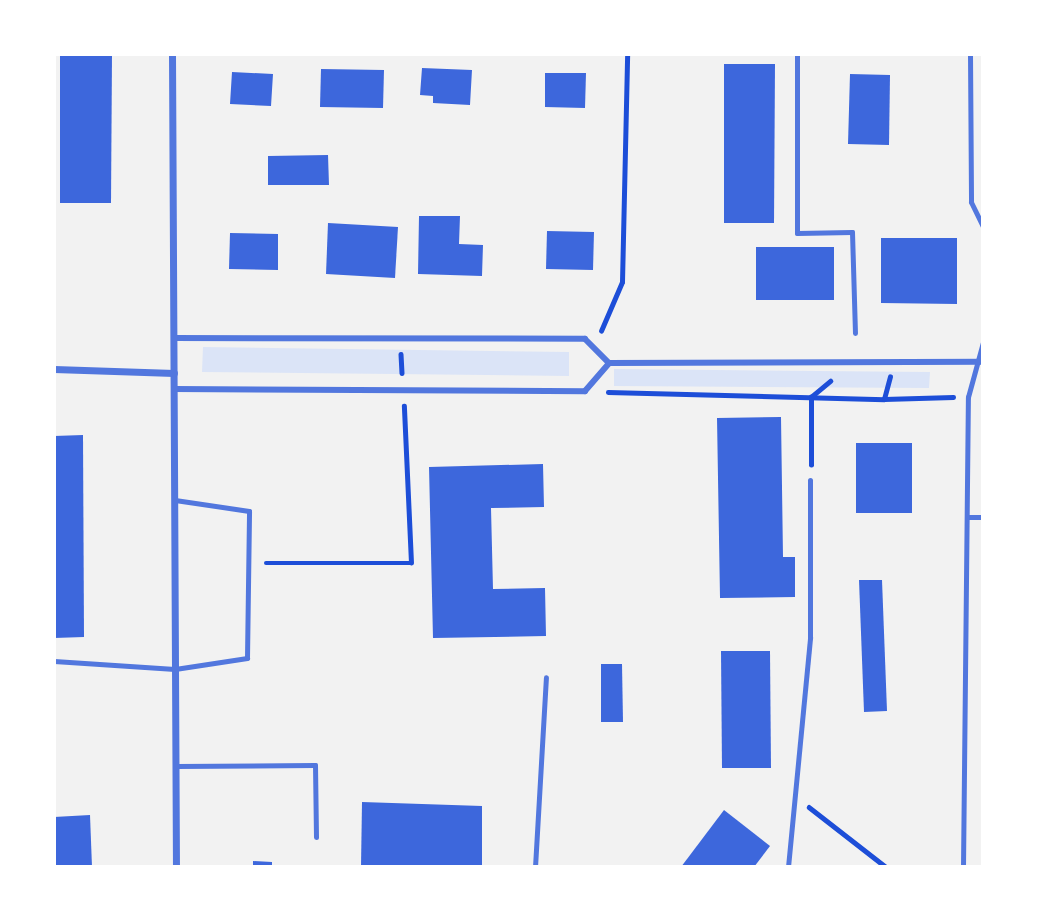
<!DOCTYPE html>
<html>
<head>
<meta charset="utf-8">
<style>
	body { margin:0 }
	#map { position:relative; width:1037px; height:921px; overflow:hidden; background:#f2f2f2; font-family:"Source Sans 3",sans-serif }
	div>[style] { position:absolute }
	.green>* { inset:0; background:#dbe4f7 }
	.building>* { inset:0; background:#3d67dc }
	.path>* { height:4.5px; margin:-2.25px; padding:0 2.25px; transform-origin:2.25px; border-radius:2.25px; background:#1d4ed8 }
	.service>* { height:5px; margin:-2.5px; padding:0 2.5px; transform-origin:2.5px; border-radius:2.5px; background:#5277de }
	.pedestrian>* { height:6px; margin:-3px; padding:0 3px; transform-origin:3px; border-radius:3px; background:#5277de }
	.minor>* { height:7px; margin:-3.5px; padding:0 3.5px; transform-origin:3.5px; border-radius:3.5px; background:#5277de }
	span { translate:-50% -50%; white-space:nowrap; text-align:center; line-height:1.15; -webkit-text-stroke:6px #fff; paint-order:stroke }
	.frame { position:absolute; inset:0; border:56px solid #fff; pointer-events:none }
</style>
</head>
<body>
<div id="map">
	<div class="green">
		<div style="clip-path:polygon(203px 347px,569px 352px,569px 376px,202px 372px)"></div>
		<div style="clip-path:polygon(614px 369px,930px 372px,929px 388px,614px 386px)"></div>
	</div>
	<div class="building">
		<div style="clip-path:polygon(60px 54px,112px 54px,111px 203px,60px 203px)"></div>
		<div style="clip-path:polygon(724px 64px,775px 64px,774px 223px,724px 223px)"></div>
		<div style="clip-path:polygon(422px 68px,472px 70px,470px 105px,433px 103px,433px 96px,420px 95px)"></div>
		<div style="clip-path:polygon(321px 69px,384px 70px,383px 108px,320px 107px)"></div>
		<div style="clip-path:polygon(232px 72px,273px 74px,271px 106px,230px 104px)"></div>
		<div style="clip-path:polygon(545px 73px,586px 73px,585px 108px,545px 107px)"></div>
		<div style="clip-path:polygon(850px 74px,890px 75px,889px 145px,848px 144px)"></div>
		<div style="clip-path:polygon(328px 155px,329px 185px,268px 185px,268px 156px)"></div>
		<div style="clip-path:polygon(419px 216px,460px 216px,459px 244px,483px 245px,482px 276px,418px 274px)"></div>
		<div style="clip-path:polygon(328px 223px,398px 227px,395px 278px,326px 274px)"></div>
		<div style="clip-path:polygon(547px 231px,594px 232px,593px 270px,546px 269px)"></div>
		<div style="clip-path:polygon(230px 233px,278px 234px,278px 270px,229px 269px)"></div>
		<div style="clip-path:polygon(881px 238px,957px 238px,957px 304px,881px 303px)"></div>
		<div style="clip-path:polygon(756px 247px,834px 247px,834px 300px,756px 300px)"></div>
		<div style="clip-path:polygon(781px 417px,783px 557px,795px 557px,795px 597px,720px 598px,717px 418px)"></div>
		<div style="clip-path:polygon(83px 435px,84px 637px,54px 638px,54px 436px)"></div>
		<div style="clip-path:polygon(856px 443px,912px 443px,912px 513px,856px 513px)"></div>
		<div style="clip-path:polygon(543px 464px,544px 507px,491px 508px,493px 589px,545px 588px,546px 636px,433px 638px,429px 467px)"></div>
		<div style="clip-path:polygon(859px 580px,882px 580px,887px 711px,864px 712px)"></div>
		<div style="clip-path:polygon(721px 651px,770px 651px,771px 768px,722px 768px)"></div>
		<div style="clip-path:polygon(601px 664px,622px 664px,623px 722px,601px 722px)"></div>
		<div style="clip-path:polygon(362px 802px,482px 806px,482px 867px,361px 867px)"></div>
		<div style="clip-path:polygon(724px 810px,770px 846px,754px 867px,681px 867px)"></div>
		<div style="clip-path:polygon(90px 815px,92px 867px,54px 867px,54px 817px)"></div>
		<div style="clip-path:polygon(253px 861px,272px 862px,272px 867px,253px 867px)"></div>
	</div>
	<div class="path">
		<div style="left:601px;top:331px;width:53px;rotate:-66.8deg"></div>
		<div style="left:622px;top:282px;width:228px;rotate:-88.7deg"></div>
		<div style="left:401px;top:354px;width:19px;rotate:87deg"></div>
		<div style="left:608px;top:392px;width:276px;rotate:1.5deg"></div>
		<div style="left:884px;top:399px;width:23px;rotate:-75deg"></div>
		<div style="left:884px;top:399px;width:69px;rotate:-1.7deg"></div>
		<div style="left:811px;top:465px;width:68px;rotate:-90deg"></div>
		<div style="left:811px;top:397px;width:25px;rotate:-40deg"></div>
		<div style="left:266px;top:563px;width:145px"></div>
		<div style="left:411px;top:563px;width:157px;rotate:-92.6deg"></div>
		<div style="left:809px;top:807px;width:98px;rotate:37.9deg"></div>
	</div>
	<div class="service">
		<div style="left:797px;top:54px;width:179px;rotate:90deg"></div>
		<div style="left:797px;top:233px;width:55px;rotate:-1deg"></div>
		<div style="left:852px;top:232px;width:101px;rotate:88.3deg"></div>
		<div style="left:970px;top:54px;width:148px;rotate:89.6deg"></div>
		<div style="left:971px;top:202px;width:28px;rotate:64deg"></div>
		<div style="left:967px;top:517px;width:16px"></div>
		<div style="left:54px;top:661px;width:121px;rotate:3.8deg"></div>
		<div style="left:175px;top:669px;width:73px;rotate:-8.7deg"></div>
		<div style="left:247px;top:658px;width:147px;rotate:-89.2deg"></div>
		<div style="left:249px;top:511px;width:75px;rotate:-171.5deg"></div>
		<div style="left:176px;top:766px;width:139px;rotate:-0.4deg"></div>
		<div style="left:315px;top:765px;width:72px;rotate:89.2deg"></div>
		<div style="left:535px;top:867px;width:190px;rotate:-86.7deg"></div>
		<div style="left:788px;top:867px;width:231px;rotate:-84.5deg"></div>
		<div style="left:810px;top:637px;width:157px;rotate:-90deg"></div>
		<div style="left:963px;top:867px;width:470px;rotate:-89.4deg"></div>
		<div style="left:968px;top:397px;width:57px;rotate:-74.7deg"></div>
	</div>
	<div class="pedestrian">
		<div style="left:174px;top:338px;width:411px;rotate:0.1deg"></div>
		<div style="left:585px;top:339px;width:34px;rotate:45deg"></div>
		<div style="left:609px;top:363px;width:374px;rotate:-0.2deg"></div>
		<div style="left:174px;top:389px;width:411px;rotate:0.3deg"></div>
		<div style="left:585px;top:391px;width:37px;rotate:-49deg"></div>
	</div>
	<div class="minor">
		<div style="left:172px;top:54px;width:813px;rotate:89.72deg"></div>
		<div style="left:54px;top:369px;width:120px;rotate:1.9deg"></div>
	</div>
	<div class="frame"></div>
</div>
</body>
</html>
